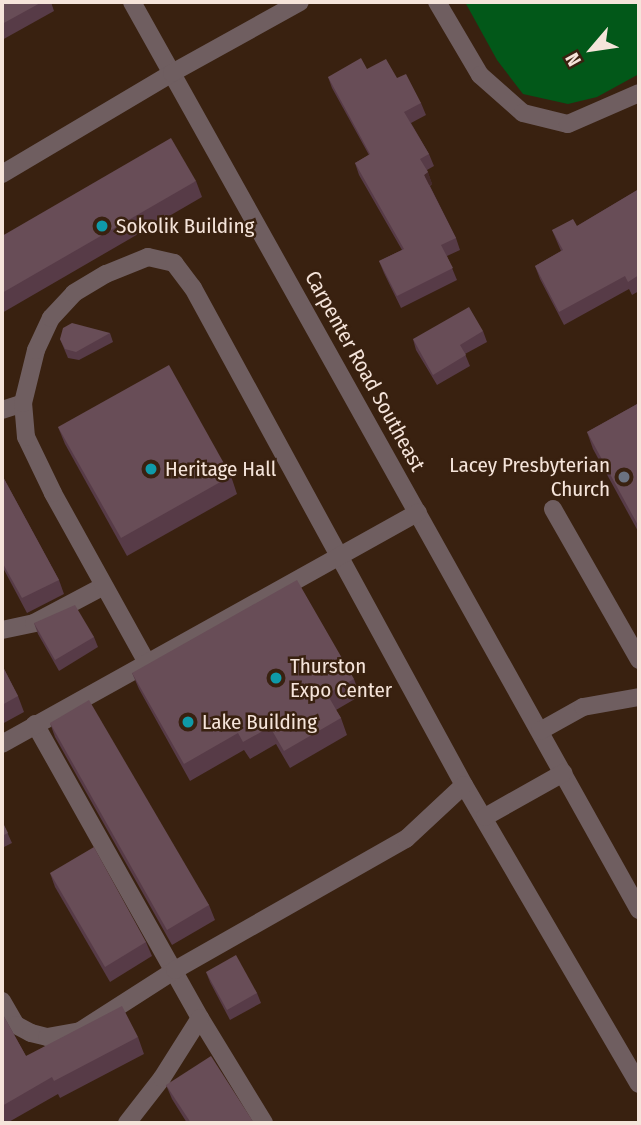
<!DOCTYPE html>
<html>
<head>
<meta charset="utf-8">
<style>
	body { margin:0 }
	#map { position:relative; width:641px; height:1125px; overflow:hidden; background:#392110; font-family:"Fira Sans Condensed",sans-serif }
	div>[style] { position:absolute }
	.green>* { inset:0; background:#025819 }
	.minor>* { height:18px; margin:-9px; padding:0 9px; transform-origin:9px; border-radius:9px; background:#6f5e60 }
	.wall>* { inset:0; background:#573b47 }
	.shaded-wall>* { inset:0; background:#44292a }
	.building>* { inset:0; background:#684d57 }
	.dots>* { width:19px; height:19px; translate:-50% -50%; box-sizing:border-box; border:4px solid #392110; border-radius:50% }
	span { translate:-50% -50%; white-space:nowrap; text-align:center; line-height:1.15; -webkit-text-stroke:5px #392110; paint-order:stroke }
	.poi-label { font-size:21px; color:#f5e4da }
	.left { translate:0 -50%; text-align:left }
	.right { translate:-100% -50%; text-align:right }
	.street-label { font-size:21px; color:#f5e4da }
	.frame { position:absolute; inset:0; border:4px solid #f5e4da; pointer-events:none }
	.north { position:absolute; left:557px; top:14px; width:70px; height:70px; -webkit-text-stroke:5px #392110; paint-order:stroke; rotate:241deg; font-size:19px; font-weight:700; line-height:28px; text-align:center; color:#f5e4da }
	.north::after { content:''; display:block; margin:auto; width:24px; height:32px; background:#f5e4da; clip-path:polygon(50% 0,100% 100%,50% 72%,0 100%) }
</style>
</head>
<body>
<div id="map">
	<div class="green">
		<div style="clip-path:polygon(465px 2px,639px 2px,639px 74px,597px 97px,568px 104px,523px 94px,497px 60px)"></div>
	</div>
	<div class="minor">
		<div style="left:132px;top:2px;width:1040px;rotate:60.82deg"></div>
		<div style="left:437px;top:2px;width:85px;rotate:59.5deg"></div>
		<div style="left:480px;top:75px;width:57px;rotate:41.5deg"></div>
		<div style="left:523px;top:113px;width:46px;rotate:13.7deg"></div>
		<div style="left:568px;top:124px;width:77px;rotate:-23.6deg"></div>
		<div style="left:2px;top:174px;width:198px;rotate:-30.7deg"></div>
		<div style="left:172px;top:73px;width:146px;rotate:-29deg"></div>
		<div style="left:2px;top:410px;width:22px;rotate:-18deg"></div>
		<div style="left:553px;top:509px;width:174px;rotate:60.3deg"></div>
		<div style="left:2px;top:630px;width:33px;rotate:-12deg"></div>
		<div style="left:34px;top:623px;width:79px;rotate:-27.9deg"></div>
		<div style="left:146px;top:661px;width:192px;rotate:-119deg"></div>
		<div style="left:53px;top:493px;width:62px;rotate:-115.7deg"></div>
		<div style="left:26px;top:437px;width:34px;rotate:-95deg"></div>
		<div style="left:23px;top:403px;width:55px;rotate:-76.2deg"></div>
		<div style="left:36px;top:350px;width:35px;rotate:-65deg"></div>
		<div style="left:51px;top:318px;width:34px;rotate:-47deg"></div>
		<div style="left:74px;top:293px;width:37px;rotate:-31deg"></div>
		<div style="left:106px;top:274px;width:45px;rotate:-22deg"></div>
		<div style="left:148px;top:257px;width:27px;rotate:13deg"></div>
		<div style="left:174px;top:263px;width:31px;rotate:53deg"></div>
		<div style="left:193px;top:288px;width:566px;rotate:61.4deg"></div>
		<div style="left:464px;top:785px;width:346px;rotate:59.7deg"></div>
		<div style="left:35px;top:724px;width:337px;rotate:60.7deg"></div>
		<div style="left:200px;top:1018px;width:123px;rotate:58.6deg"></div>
		<div style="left:540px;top:731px;width:49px;rotate:-29.2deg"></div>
		<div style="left:583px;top:707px;width:57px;rotate:-10.1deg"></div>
		<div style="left:2px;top:744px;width:476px;rotate:-29.1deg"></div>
		<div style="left:485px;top:817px;width:90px;rotate:-29.4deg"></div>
		<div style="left:2px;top:1001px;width:28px;rotate:60deg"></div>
		<div style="left:16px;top:1025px;width:17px;rotate:28deg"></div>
		<div style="left:31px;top:1033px;width:16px;rotate:14deg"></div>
		<div style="left:47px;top:1037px;width:34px;rotate:-10deg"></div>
		<div style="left:80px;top:1031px;width:113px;rotate:-32.7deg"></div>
		<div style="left:175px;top:970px;width:266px;rotate:-29.6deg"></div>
		<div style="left:406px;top:839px;width:79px;rotate:-43deg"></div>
		<div style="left:127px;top:1123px;width:57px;rotate:-52.1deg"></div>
		<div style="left:162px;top:1078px;width:71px;rotate:-57.7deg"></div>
	</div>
	<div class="wall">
		<div style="clip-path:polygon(2px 2px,51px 2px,54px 11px,2px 40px)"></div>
		<div style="clip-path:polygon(367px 69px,397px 78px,421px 103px,426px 115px,411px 123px,429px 154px,434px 166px,427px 170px,432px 184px,430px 186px,456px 238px,460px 250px,447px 256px,457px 280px,401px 308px,384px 273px,379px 261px,402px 250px,359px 175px,355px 163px,369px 155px,332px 88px,328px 77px)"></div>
		<div style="clip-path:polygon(196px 181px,202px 197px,2px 313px,2px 236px)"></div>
		<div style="clip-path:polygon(639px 189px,639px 291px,632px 295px,629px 289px,564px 325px,540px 279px,535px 266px,561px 251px,552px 230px,577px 226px)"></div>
		<div style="clip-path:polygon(483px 331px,487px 342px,465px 354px,470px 366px,437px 385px,416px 350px,413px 339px)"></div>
		<div style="clip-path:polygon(110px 333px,113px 342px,79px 360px,68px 358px,60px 339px)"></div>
		<div style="clip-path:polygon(639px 403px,639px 533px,593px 449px,587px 432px)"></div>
		<div style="clip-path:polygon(58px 427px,231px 476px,237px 494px,127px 556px,65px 444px)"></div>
		<div style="clip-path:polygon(2px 475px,59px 580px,64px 594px,27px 613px,2px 566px)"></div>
		<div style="clip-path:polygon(34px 623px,94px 637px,98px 647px,59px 671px,38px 634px)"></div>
		<div style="clip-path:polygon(2px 665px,18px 696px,24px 712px,2px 724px)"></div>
		<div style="clip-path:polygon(132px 673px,354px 679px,360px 696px,336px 710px,341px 718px,347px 735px,290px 768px,276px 744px,250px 759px,244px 750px,190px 781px,139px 689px)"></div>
		<div style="clip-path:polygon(50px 723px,209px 905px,215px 920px,172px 945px,55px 737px)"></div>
		<div style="clip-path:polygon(2px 821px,12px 843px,2px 848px)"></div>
		<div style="clip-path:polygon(50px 873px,146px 942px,152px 956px,110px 982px,55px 887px)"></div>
		<div style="clip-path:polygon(206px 972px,257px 993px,261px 1003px,230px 1020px,210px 982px)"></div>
		<div style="clip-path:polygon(2px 1013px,26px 1056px,138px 1037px,144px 1054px,60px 1098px,58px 1094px,7px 1123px,2px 1123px)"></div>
		<div style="clip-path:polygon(166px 1085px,254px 1123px,187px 1123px,172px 1099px)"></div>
	</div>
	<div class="shaded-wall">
		<div style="clip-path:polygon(428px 172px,432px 184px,428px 186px,424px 175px)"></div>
	</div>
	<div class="building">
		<div style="clip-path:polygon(2px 2px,42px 2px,2px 24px)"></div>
		<div style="clip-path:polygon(361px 58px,367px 69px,386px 59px,397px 78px,406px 74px,421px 103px,404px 112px,429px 154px,420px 159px,428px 172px,424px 175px,456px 238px,441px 245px,453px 268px,397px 296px,379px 261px,404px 249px,355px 163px,370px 154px,328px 77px)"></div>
		<div style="clip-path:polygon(171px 138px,196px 181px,2px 293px,2px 236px)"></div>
		<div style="clip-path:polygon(639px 189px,639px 275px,628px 282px,625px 276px,559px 312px,535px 266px,563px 250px,552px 230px,573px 219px,577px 226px)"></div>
		<div style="clip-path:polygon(469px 307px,483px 331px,460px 345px,466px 355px,433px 375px,413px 339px)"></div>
		<div style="clip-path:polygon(72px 323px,110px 333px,76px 352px,65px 349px,60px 339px,63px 328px)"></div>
		<div style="clip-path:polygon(169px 365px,231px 476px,121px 538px,58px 427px)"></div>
		<div style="clip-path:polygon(639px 403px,639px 527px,587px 432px)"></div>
		<div style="clip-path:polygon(2px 475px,59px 580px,22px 598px,2px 562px)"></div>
		<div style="clip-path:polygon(297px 580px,354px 679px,327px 694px,341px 718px,284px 751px,270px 727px,243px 742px,238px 733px,184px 764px,132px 673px)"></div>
		<div style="clip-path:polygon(75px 605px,94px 637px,55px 660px,34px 623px)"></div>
		<div style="clip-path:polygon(2px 665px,18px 696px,2px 705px)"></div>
		<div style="clip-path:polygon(89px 700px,209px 905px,167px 930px,50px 723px)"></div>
		<div style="clip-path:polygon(2px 821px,8px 833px,2px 836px)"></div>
		<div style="clip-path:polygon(94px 847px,146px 942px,105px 967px,50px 873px)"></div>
		<div style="clip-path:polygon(236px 955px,257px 993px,227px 1010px,206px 972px)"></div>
		<div style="clip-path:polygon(122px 1006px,138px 1037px,54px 1081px,52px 1077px,2px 1106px,2px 1013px,26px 1056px)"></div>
		<div style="clip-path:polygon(211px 1056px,254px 1123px,191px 1123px,166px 1085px)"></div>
	</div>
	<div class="dots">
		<div style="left:102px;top:226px;background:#0f9aa8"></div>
		<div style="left:151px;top:469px;background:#0f9aa8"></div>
		<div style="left:624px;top:477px;background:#6b7280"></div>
		<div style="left:276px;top:678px;background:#0f9aa8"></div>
		<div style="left:188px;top:722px;background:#0f9aa8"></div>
	</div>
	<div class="poi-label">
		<span class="left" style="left:116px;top:226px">Sokolik Building</span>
		<span class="right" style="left:610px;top:477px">Lacey Presbyterian<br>Church</span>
		<span class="left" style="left:165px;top:469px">Heritage Hall</span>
		<span class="left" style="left:290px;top:678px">Thurston<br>Expo Center</span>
		<span class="left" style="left:202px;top:722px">Lake Building</span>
	</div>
	<div class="street-label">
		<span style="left:365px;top:371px;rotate:61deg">Carpenter Road Southeast</span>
	</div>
	<div class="frame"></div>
	<div class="north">N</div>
</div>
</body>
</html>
